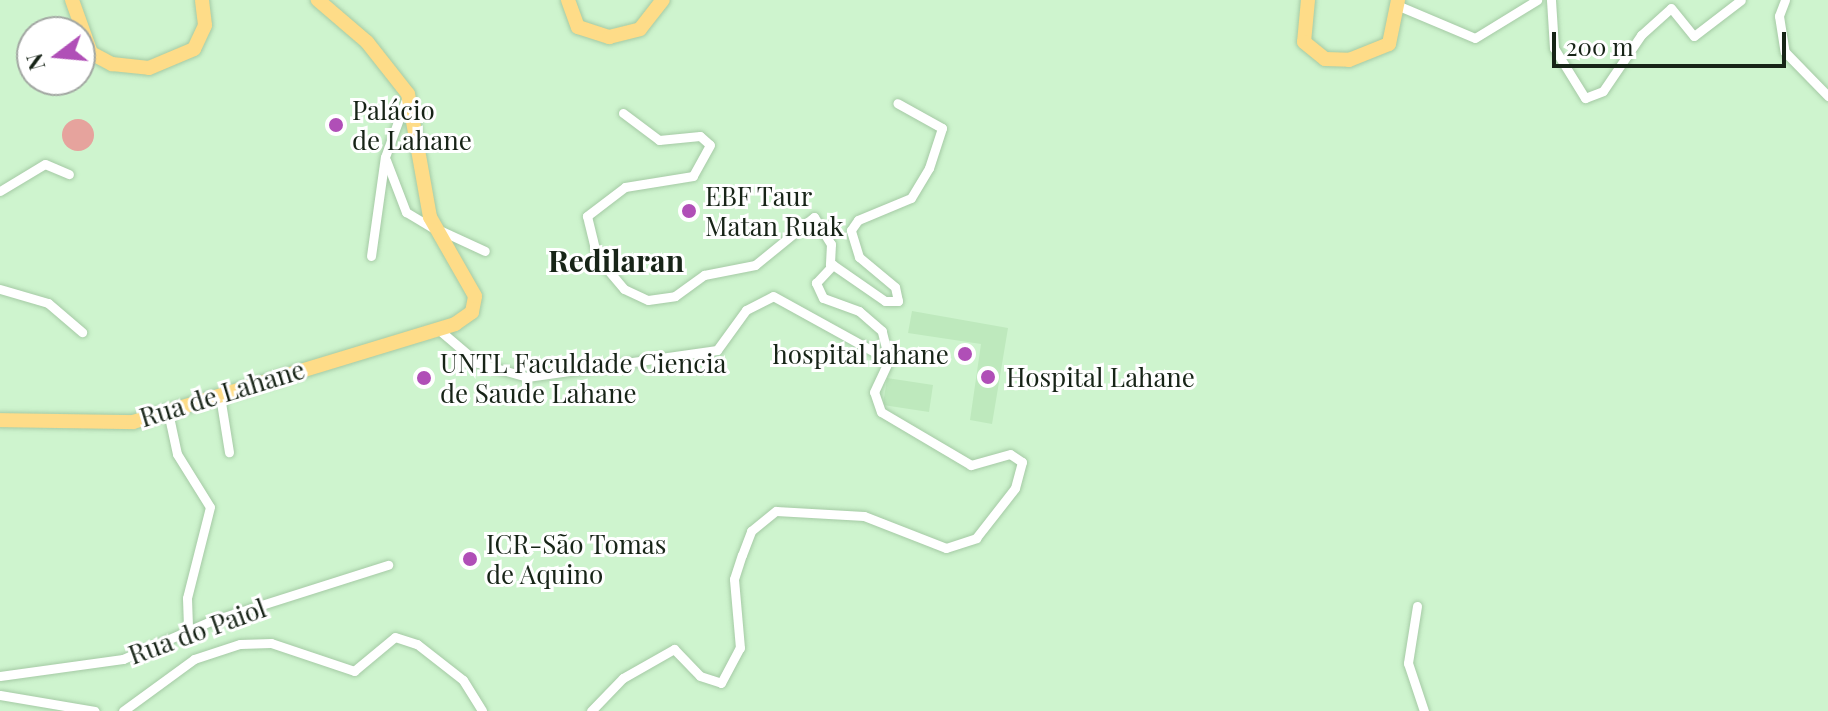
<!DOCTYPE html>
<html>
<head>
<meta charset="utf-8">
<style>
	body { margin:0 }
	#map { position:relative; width:1828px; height:711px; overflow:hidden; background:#cef4ce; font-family:"Playfair Display",serif }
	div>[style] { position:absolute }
	.built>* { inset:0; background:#bee9bd }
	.green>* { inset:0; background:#e6a39d }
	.round { border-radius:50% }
	.roads { filter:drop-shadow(0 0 2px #a5caa5) drop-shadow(0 0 2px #a5caa5) }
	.minor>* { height:9px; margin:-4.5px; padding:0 4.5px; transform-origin:4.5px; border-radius:4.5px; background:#fff }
	.primary>* { height:14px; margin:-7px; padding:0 7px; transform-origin:7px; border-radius:7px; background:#fedc88 }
	.dots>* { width:22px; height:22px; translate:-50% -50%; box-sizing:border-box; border:4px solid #fff; border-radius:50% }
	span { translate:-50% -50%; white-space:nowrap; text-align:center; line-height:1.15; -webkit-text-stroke:6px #fff; paint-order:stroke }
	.poi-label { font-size:26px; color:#172417 }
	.left { translate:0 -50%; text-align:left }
	.right { translate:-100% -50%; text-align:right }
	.street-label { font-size:26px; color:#172417 }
	.quarter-label { font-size:30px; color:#172417; font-weight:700 }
	.north { position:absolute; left:16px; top:16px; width:80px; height:80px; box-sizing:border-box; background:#fff; border:2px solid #a2a7a2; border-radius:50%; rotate:254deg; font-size:22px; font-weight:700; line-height:32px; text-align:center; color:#172417 }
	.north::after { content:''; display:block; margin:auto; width:28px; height:36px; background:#b04fb7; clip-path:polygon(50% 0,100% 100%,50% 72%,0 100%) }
	.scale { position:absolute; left:1552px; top:32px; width:234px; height:36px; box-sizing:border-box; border:4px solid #172417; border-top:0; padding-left:10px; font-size:24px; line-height:28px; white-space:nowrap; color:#172417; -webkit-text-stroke:6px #fff; paint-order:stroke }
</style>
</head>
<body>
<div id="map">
	<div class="built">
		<div style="clip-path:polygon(912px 311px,1008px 328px,992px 424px,970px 420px,981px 344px,908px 333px)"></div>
		<div style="clip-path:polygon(887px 378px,933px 385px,929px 412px,883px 405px)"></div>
	</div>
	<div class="green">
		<div class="round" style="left:62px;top:119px;width:32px;height:32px"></div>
	</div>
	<div class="roads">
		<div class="minor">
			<div style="left:1551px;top:0;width:48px;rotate:86.4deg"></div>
			<div style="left:1554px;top:48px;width:59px;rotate:58.2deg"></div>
			<div style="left:1585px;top:98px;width:19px;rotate:-21deg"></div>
			<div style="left:1603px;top:91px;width:68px;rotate:-55.8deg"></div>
			<div style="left:1641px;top:35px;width:40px;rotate:-42deg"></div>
			<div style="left:1671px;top:8px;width:36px;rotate:51deg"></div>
			<div style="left:1694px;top:36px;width:59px;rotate:-37.5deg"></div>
			<div style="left:1785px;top:0;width:17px;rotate:111deg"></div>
			<div style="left:1779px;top:16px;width:36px;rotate:81deg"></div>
			<div style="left:1785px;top:52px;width:62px;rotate:45.7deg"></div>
			<div style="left:1399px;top:6px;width:82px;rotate:22.8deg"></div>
			<div style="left:1475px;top:38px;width:73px;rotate:-31.5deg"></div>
			<div style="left:623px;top:113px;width:45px;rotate:36.9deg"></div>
			<div style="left:659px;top:140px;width:41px;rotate:-5.6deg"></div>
			<div style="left:700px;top:136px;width:13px;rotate:42deg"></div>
			<div style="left:710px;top:145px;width:35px;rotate:119deg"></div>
			<div style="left:693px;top:176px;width:69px;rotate:170.8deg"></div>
			<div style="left:625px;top:187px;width:48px;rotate:142.7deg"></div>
			<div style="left:587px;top:216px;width:42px;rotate:76.3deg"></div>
			<div style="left:597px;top:257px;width:42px;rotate:49.8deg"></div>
			<div style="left:624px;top:289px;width:26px;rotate:25deg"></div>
			<div style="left:648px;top:300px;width:27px;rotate:-8deg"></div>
			<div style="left:675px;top:296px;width:36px;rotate:-36deg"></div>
			<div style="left:704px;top:275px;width:52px;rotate:-11.1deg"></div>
			<div style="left:755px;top:265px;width:76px;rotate:-39.1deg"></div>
			<div style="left:814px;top:217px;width:32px;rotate:58deg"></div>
			<div style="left:831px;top:244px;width:21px;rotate:93deg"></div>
			<div style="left:386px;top:160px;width:56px;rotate:69deg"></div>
			<div style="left:406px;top:212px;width:33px;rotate:31deg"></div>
			<div style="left:0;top:191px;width:52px;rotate:-31deg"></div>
			<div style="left:45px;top:164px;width:26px;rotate:23deg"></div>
			<div style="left:433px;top:227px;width:57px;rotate:24.8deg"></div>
			<div style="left:371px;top:256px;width:100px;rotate:-82deg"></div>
			<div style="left:385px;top:157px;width:64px;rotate:-69.9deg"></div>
			<div style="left:0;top:289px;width:50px;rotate:16.3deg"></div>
			<div style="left:48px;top:303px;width:45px;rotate:40.5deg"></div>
			<div style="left:438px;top:329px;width:52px;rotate:40.4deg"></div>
			<div style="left:478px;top:363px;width:51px;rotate:15.9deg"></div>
			<div style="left:527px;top:377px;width:192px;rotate:-8.1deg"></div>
			<div style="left:717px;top:350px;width:49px;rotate:-54.1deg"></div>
			<div style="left:746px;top:310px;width:30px;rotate:-27deg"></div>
			<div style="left:773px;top:296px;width:132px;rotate:28.9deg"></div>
			<div style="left:889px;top:360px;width:30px;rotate:-104deg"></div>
			<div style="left:882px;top:331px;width:30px;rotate:-139deg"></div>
			<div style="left:859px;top:311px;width:38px;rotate:-160deg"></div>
			<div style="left:823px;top:298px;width:17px;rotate:-115deg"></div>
			<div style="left:816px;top:283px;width:25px;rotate:-47deg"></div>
			<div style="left:833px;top:265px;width:63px;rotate:34.7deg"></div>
			<div style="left:885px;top:301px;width:13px"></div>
			<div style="left:898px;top:301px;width:14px;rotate:-102deg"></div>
			<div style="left:895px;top:287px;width:47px;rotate:-140.2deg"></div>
			<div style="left:859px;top:257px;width:28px;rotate:-107deg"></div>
			<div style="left:851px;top:230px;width:12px;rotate:-55deg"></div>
			<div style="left:858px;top:220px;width:57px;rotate:-22.5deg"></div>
			<div style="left:911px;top:198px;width:35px;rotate:-59deg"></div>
			<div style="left:929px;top:168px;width:42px;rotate:-72deg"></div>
			<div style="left:942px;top:128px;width:51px;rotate:-150.9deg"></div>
			<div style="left:220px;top:396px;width:57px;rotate:80.9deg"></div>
			<div style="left:168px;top:412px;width:43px;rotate:77.9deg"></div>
			<div style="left:177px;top:454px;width:62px;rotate:58.1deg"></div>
			<div style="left:210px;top:507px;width:94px;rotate:104.2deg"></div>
			<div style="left:187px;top:598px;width:31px;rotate:88deg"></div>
			<div style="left:1417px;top:606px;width:58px;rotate:99deg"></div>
			<div style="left:1408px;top:663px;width:51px;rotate:71.6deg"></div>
			<div style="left:0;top:676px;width:124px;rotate:-7.9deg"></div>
			<div style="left:123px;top:659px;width:96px;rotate:-23.4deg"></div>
			<div style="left:211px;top:621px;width:186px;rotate:-17.6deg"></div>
			<div style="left:0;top:695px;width:96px;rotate:9.6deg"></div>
			<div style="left:123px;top:711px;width:88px;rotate:-36.2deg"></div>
			<div style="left:194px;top:659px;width:48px;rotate:-18.1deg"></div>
			<div style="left:240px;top:644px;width:31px;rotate:-2deg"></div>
			<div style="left:271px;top:643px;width:88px;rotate:18.6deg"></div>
			<div style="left:354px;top:671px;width:53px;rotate:-39.7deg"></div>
			<div style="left:395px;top:637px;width:23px;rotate:18deg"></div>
			<div style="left:417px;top:644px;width:58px;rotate:38deg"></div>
			<div style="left:463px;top:680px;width:36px;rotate:58deg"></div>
			<div style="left:591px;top:711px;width:46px;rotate:-45.9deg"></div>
			<div style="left:623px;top:678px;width:59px;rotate:-29.6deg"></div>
			<div style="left:674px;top:649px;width:37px;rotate:46deg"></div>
			<div style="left:700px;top:676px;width:22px;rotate:18deg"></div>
			<div style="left:721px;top:683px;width:40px;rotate:-62deg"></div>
			<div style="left:740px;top:648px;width:69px;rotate:-95deg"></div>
			<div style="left:734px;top:579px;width:25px;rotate:-72deg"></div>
			<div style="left:742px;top:555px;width:26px;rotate:-69deg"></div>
			<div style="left:751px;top:531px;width:32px;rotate:-39deg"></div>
			<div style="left:776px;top:511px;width:88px;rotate:3.3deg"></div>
			<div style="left:864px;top:516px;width:88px;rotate:21.3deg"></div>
			<div style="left:946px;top:548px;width:32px;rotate:-18deg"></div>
			<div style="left:976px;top:538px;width:63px;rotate:-52deg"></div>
			<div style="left:1015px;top:488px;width:27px;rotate:-75deg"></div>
			<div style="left:1022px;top:462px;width:14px;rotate:-146deg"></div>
			<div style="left:1010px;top:454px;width:41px;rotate:164.2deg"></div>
			<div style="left:971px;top:465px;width:104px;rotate:-149.5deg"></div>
			<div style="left:881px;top:412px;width:21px;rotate:-109deg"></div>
			<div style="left:874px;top:392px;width:35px;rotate:-65deg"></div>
		</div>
		<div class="primary">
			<div style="left:72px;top:0;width:56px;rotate:70.3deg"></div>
			<div style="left:91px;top:53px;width:24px;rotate:28deg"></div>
			<div style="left:112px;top:64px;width:37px;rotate:6deg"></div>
			<div style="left:149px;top:68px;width:49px;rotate:-22.9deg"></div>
			<div style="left:194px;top:49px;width:26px;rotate:-65deg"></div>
			<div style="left:205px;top:25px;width:25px;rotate:-97deg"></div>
			<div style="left:568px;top:0;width:29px;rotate:70deg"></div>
			<div style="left:578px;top:27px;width:33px;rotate:18deg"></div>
			<div style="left:609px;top:37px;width:32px;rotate:-14deg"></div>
			<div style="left:640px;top:29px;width:37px;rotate:-52deg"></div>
			<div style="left:1308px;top:0;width:42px;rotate:95.4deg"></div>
			<div style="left:1304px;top:42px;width:27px;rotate:39deg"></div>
			<div style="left:1325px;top:59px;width:24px;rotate:2deg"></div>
			<div style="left:1349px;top:60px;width:43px;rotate:-21.8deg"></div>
			<div style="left:1389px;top:44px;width:45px;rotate:-78.4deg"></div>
			<div style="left:0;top:420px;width:133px;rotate:0.9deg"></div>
			<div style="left:133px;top:422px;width:337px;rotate:-16.9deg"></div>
			<div style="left:455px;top:324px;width:21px;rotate:-35deg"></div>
			<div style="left:472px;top:312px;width:16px;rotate:-79deg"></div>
			<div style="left:475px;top:296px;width:91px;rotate:-119.7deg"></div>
			<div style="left:430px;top:217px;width:125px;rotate:-100.1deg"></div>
			<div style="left:408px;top:94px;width:66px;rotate:-128.3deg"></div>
			<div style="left:367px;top:42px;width:65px;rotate:-139.4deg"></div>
		</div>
	</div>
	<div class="dots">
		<div style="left:336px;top:125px;background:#b04fb7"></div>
		<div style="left:689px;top:211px;background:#b04fb7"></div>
		<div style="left:965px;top:354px;background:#b04fb7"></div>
		<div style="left:988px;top:377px;background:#b04fb7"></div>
		<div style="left:424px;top:378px;background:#b04fb7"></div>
		<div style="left:470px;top:559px;background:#b04fb7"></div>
	</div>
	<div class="poi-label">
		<span class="left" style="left:352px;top:125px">Palácio<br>de Lahane</span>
		<span class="left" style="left:705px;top:211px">EBF Taur<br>Matan Ruak</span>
		<span class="right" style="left:949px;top:354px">hospital lahane</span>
		<span class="left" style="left:440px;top:378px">UNTL Faculdade Ciencia<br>de Saude Lahane</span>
		<span class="left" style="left:1006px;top:377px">Hospital Lahane</span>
		<span class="left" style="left:486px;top:559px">ICR-São Tomas<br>de Aquino</span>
	</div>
	<div class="street-label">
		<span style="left:222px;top:393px;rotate:-17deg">Rua de Lahane</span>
		<span style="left:197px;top:631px;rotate:-20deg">Rua do Paiol</span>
	</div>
	<div class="quarter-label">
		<span style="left:616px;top:260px">Redilaran</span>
	</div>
	<div class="north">N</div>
	<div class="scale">200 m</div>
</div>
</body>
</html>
